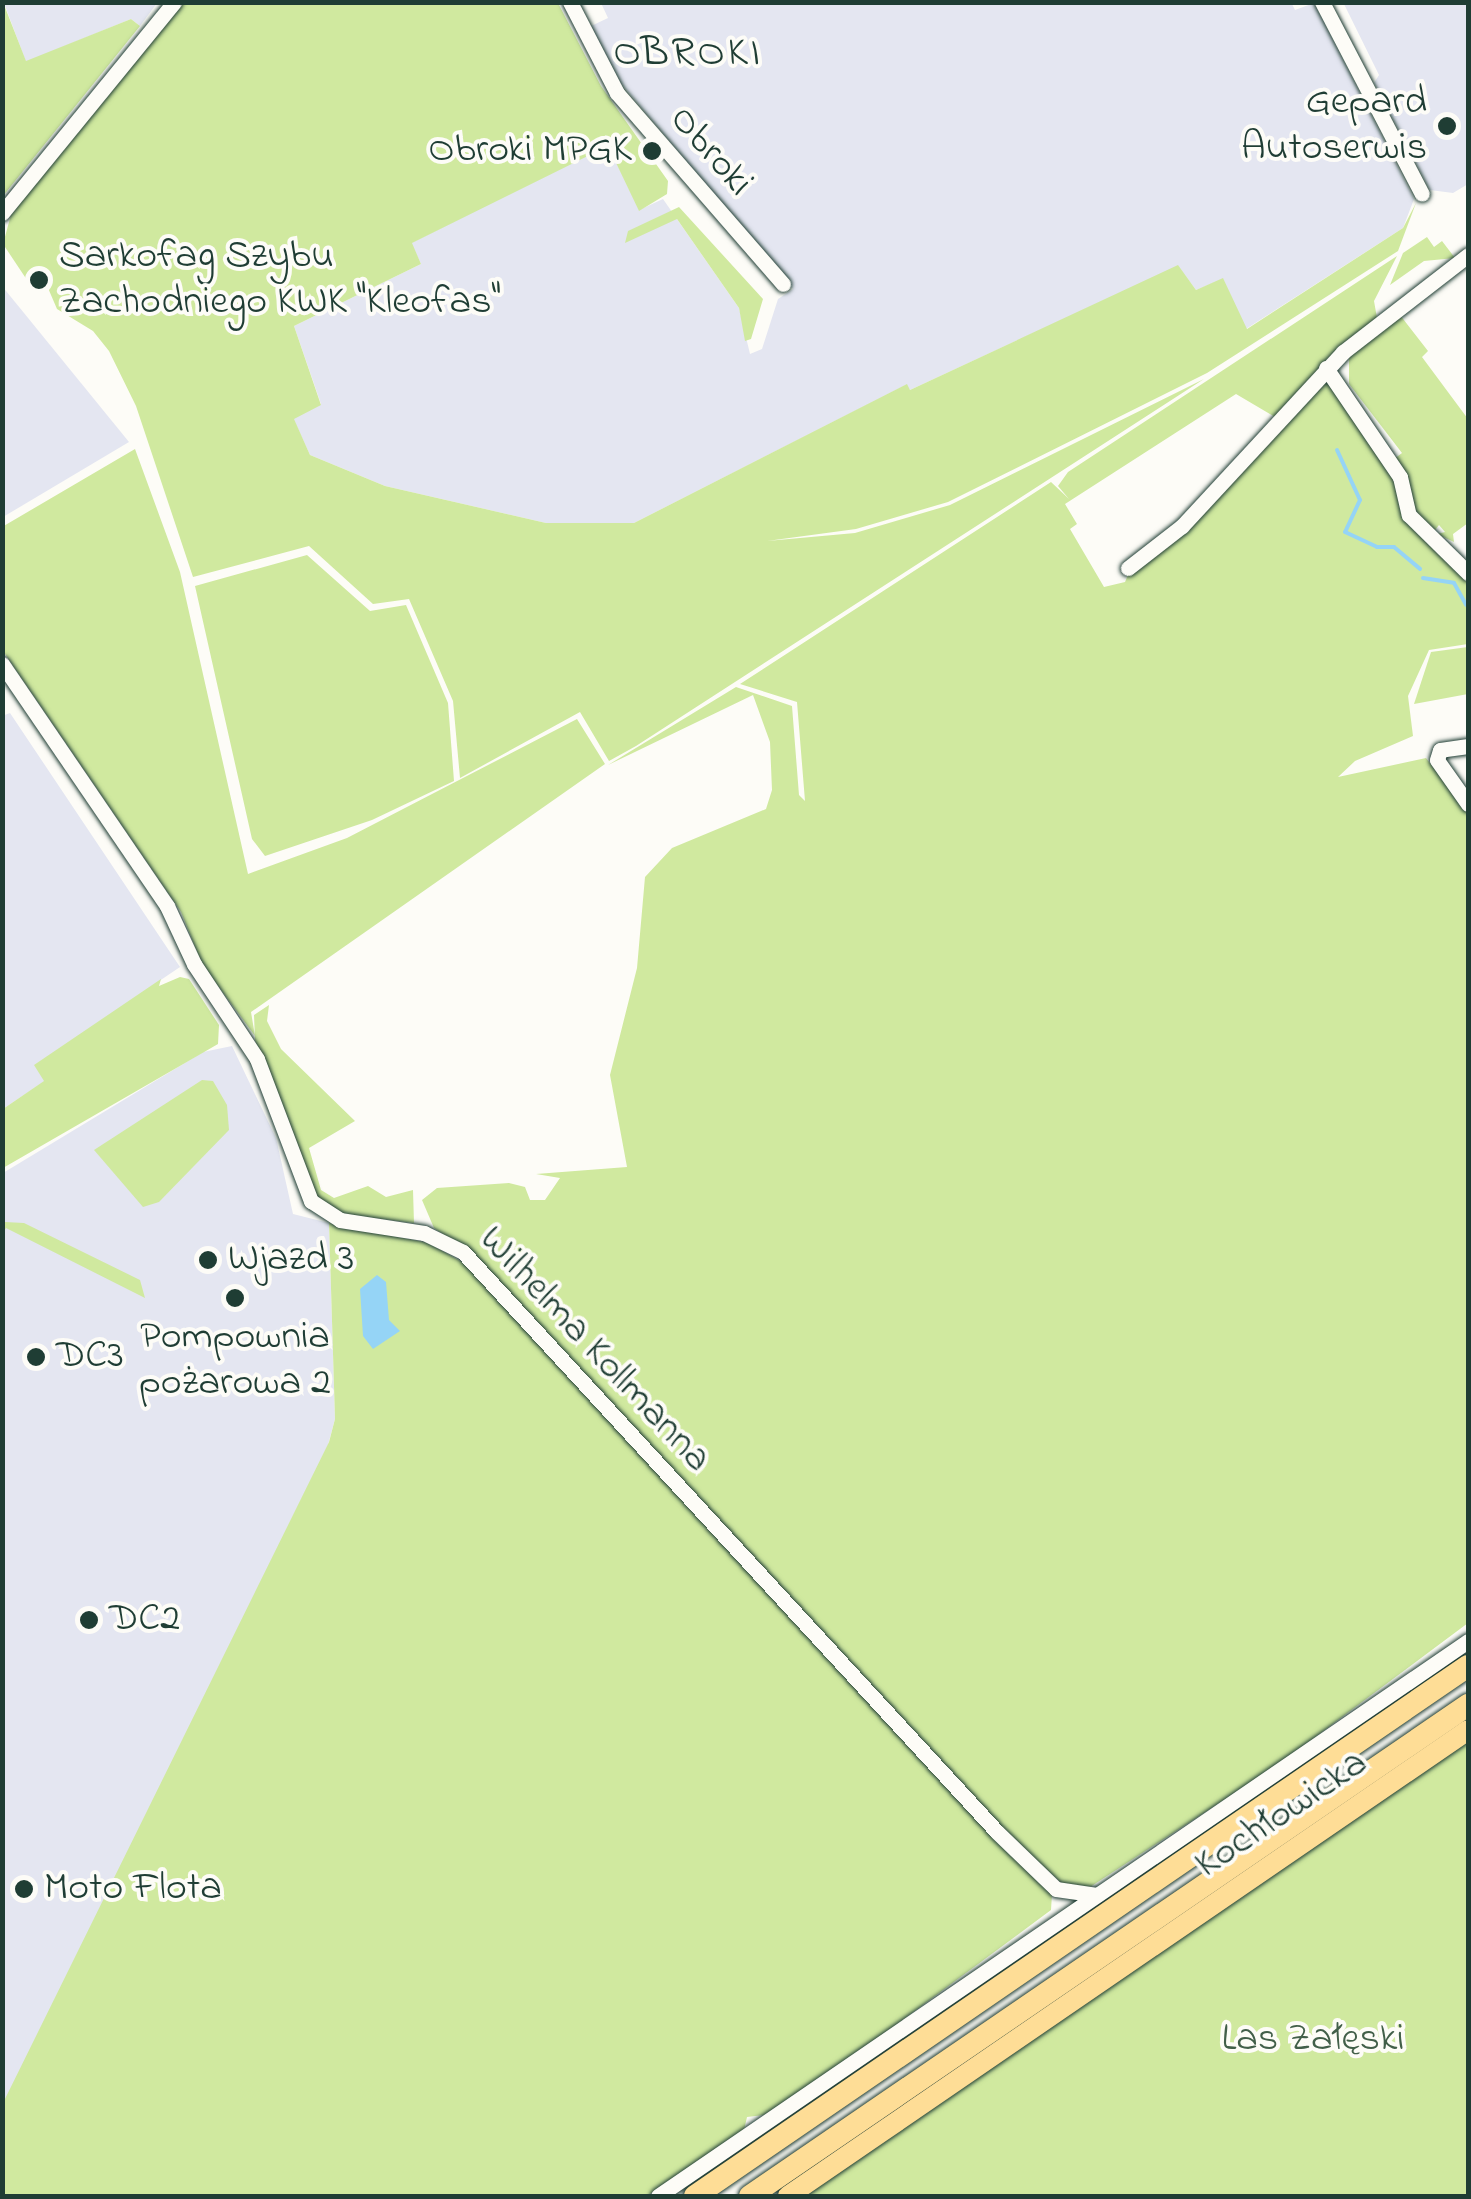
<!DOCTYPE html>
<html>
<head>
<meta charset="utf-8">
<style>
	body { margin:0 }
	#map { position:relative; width:1471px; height:2199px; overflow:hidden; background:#fdfcf7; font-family:"Indie Flower",sans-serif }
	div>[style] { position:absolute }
	.built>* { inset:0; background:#e4e6f1 }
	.green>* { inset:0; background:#d0e99f }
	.water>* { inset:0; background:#95d4f6 }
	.stream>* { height:4px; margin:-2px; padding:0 2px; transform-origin:2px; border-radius:2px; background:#95d4f6 }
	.roads { filter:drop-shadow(0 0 2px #1f3d34) drop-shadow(0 0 2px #1f3d34) }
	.minor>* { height:15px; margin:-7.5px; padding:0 7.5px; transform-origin:7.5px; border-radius:7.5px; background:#fdfcf7 }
	.major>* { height:20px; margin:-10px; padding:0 10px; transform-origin:10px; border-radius:10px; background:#fedd96 }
	.highway>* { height:22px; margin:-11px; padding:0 11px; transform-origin:11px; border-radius:11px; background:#fedd96 }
	.dots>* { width:28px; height:28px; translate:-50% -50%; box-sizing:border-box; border:5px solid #fdfcf7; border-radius:50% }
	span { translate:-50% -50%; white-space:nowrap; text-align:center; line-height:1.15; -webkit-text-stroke:8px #fdfcf7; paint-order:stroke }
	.poi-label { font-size:40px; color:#1f3d34 }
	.right { translate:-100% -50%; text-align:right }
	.left { translate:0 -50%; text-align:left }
	.street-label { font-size:40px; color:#1f3d34 }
	.park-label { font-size:40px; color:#425f49 }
	.neighbourhood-label { font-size:42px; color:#1f3d34; letter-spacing:2.5px }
	.frame { position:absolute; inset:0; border:5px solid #1f3d34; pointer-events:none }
</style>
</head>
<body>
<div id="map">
	<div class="built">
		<div style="clip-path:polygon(1291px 2px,1295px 10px,1314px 3px,1414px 199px,1403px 228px,1246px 329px,1223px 279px,1196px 290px,1178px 266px,910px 390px,906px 385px,634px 523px,546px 523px,385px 486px,310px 455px,293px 418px,321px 404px,294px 326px,421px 264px,411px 243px,608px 145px,639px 210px,663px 199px,739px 308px,750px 354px,762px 349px,778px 299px,793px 289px,615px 76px,589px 27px,608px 18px,601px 3px)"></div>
		<div style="clip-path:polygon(4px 3px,157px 3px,140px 26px,131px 19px,26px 62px)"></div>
		<div style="clip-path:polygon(1468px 3px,1468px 184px,1453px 193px,1430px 190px,1374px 83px,1379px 75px,1343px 2px)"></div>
		<div style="clip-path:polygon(2px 286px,129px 442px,3px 517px,2px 517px)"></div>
		<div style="clip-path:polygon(10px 713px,180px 967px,35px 1065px,45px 1081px,3px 1109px,2px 716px)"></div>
		<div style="clip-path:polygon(232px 1046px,276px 1138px,293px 1214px,329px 1223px,335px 1419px,328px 1445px,3px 2106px,3px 1173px,203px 1052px)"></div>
	</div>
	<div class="green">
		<div style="clip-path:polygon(3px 2px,26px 61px,131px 19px,140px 26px,3px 196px)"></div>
		<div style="clip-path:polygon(181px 3px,558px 3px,601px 86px,668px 181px,667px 194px,639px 211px,608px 146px,412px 243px,421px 264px,294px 326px,321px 405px,294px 419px,310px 455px,385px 486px,546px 523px,634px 523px,907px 384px,910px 390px,1178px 265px,1196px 290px,1223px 278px,1247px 329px,1403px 228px,1416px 203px,1398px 251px,1207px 373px,948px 502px,856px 529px,767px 541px,855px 533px,950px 505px,1204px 379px,636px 746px,609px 761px,580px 712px,460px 778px,453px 701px,409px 599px,373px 604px,309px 546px,193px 577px,136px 406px,109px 351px,93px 331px,57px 309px,42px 274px,29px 283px,3px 244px,12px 211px)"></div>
		<div style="clip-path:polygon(679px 207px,763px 299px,751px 339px,745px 341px,739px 308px,677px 219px,625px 243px,628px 231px)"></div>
		<div style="clip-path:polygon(1427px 237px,1434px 247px,1442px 241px,1455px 258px,1424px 261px,1390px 285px,1403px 253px)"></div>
		<div style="clip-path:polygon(1397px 256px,1374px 301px,1377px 318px,1275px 417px,1236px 394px,1065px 504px,1077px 524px,1070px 529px,1104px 587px,1125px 582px,1130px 570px,1326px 379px,1395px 477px,1407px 521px,1468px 579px,1468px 644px,1429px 650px,1408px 696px,1413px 736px,1355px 761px,1338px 777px,1426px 758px,1468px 812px,1468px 1623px,1279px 1764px,1087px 1889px,1067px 1888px,1000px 1827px,478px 1258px,434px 1228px,422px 1200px,437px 1188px,509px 1183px,525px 1187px,530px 1200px,545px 1200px,560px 1178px,536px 1174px,627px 1167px,610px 1075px,637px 968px,645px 877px,672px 848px,766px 809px,772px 790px,770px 742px,753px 695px,608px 765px,736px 687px,792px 706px,799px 795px,805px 801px,797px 702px,740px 684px,1051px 482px,1069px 499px,1058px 486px,1068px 472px)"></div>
		<div style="clip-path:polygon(1400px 315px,1428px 351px,1422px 357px,1468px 419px,1468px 523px,1453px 534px,1454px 542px,1437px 534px,1445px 532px,1439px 525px,1432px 534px,1421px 525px,1394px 459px,1402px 453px,1349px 384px,1349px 352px)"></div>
		<div style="clip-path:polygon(135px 449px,180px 572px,248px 874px,347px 838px,577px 719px,605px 764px,251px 1012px,255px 1036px,202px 964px,181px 912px,3px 651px,2px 527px)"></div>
		<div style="clip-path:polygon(307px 555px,370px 611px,406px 605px,448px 703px,454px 781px,372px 820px,265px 856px,252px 839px,195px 586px)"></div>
		<div style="clip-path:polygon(1468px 647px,1468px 694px,1414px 704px,1431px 652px)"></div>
		<div style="clip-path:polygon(180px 977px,189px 979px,219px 1025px,218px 1044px,3px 1168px,3px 1109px,44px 1081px,34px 1065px,161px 979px,159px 986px)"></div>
		<div style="clip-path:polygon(269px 1005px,267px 1021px,281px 1049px,355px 1121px,309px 1148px,321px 1190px,334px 1198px,368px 1186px,386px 1197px,413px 1190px,414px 1223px,342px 1214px,317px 1197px,255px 1040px,254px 1015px)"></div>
		<div style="clip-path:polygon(202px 1080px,213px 1081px,227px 1105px,229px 1130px,159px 1202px,143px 1207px,94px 1150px)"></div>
		<div style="clip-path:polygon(5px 1222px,24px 1223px,140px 1280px,145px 1298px,6px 1228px,3px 1233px)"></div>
		<div style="clip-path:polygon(329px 1223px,428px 1243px,464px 1263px,1052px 1894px,1051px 1910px,862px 2050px,764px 2115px,747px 2117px,744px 2130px,647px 2196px,3px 2196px,2px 2105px,329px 1442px,335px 1419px)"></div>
		<div style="clip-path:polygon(1468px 1736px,1468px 2196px,798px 2196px)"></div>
	</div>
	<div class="water">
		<div style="clip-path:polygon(377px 1275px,386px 1282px,389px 1320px,400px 1331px,373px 1349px,363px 1336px,360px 1289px)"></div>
	</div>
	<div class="stream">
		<div style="left:1337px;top:450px;width:55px;rotate:65.3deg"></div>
		<div style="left:1360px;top:500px;width:35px;rotate:115deg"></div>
		<div style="left:1345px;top:532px;width:35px;rotate:25deg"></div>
		<div style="left:1377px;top:547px;width:17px"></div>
		<div style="left:1394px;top:547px;width:34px;rotate:40deg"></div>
		<div style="left:1423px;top:578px;width:31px;rotate:9deg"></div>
		<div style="left:1454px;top:583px;width:25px;rotate:61deg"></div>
	</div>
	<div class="roads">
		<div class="minor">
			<div style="left:570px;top:2px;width:102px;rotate:62.7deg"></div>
			<div style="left:617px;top:93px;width:253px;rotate:49deg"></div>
			<div style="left:1322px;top:2px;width:216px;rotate:62.5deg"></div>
			<div style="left:2px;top:213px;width:272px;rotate:-50.8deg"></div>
			<div style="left:1326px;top:368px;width:132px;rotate:55.8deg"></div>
			<div style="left:1400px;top:477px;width:39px;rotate:77deg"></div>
			<div style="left:1409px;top:515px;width:83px;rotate:44.5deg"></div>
			<div style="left:1128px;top:568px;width:68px;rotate:-37.9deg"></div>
			<div style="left:1182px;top:526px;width:237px;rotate:-47.2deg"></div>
			<div style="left:1343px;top:352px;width:158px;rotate:-37.8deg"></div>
			<div style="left:2px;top:664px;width:293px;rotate:55.7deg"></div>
			<div style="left:167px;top:906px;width:64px;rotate:65deg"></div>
			<div style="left:194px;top:964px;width:114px;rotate:56.4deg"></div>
			<div style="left:257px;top:1059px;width:152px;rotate:69.2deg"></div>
			<div style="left:311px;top:1201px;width:35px;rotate:33deg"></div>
			<div style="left:340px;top:1220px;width:85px;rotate:8.8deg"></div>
			<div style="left:424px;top:1233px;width:43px;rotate:26deg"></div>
			<div style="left:463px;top:1252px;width:788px;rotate:47.36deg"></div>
			<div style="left:997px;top:1832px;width:82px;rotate:44deg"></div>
			<div style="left:1056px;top:1889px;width:41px;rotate:8.3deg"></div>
			<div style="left:1468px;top:746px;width:28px;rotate:172deg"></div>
			<div style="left:1440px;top:750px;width:10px;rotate:107deg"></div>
			<div style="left:1437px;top:760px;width:54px;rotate:54.8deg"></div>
			<div style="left:658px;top:2196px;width:982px;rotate:-34.42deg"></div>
		</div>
		<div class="major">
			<div style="left:788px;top:2196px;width:824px;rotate:-34.42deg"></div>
		</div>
		<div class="highway">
			<div style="left:695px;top:2196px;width:937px;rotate:-34.44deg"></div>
			<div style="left:750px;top:2196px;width:870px;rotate:-34.37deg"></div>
		</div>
	</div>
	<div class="dots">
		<div style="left:1447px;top:126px;background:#1f3d34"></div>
		<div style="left:652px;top:151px;background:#1f3d34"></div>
		<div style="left:39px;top:280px;background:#1f3d34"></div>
		<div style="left:208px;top:1260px;background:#1f3d34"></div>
		<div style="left:235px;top:1298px;background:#1f3d34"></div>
		<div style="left:36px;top:1357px;background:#1f3d34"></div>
		<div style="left:89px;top:1620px;background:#1f3d34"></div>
		<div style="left:24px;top:1889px;background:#1f3d34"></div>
	</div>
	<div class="poi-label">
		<span class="right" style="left:1427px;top:126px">Gepard<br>Autoserwis</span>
		<span class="right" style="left:632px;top:151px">Obroki MPGK</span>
		<span class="left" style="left:59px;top:280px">Sarkofag Szybu<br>Zachodniego KWK "Kleofas"</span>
		<span class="left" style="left:228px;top:1260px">Wjazd 3</span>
		<span style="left:235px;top:1361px">Pompownia<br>pożarowa 2</span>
		<span class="left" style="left:56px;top:1357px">DC3</span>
		<span class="left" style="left:109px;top:1620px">DC2</span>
		<span class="left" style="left:44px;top:1889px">Moto Flota</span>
	</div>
	<div class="street-label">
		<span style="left:710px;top:152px;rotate:49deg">Obroki</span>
		<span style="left:594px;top:1350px;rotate:47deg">Wilhelma Kollmanna</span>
		<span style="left:1282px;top:1815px;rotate:-34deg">Kochłowicka</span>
	</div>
	<div class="park-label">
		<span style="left:1313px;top:2040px">Las Załęski</span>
	</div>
	<div class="neighbourhood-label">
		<span style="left:688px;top:54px">OBROKI</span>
	</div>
	<div class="frame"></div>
</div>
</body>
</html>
